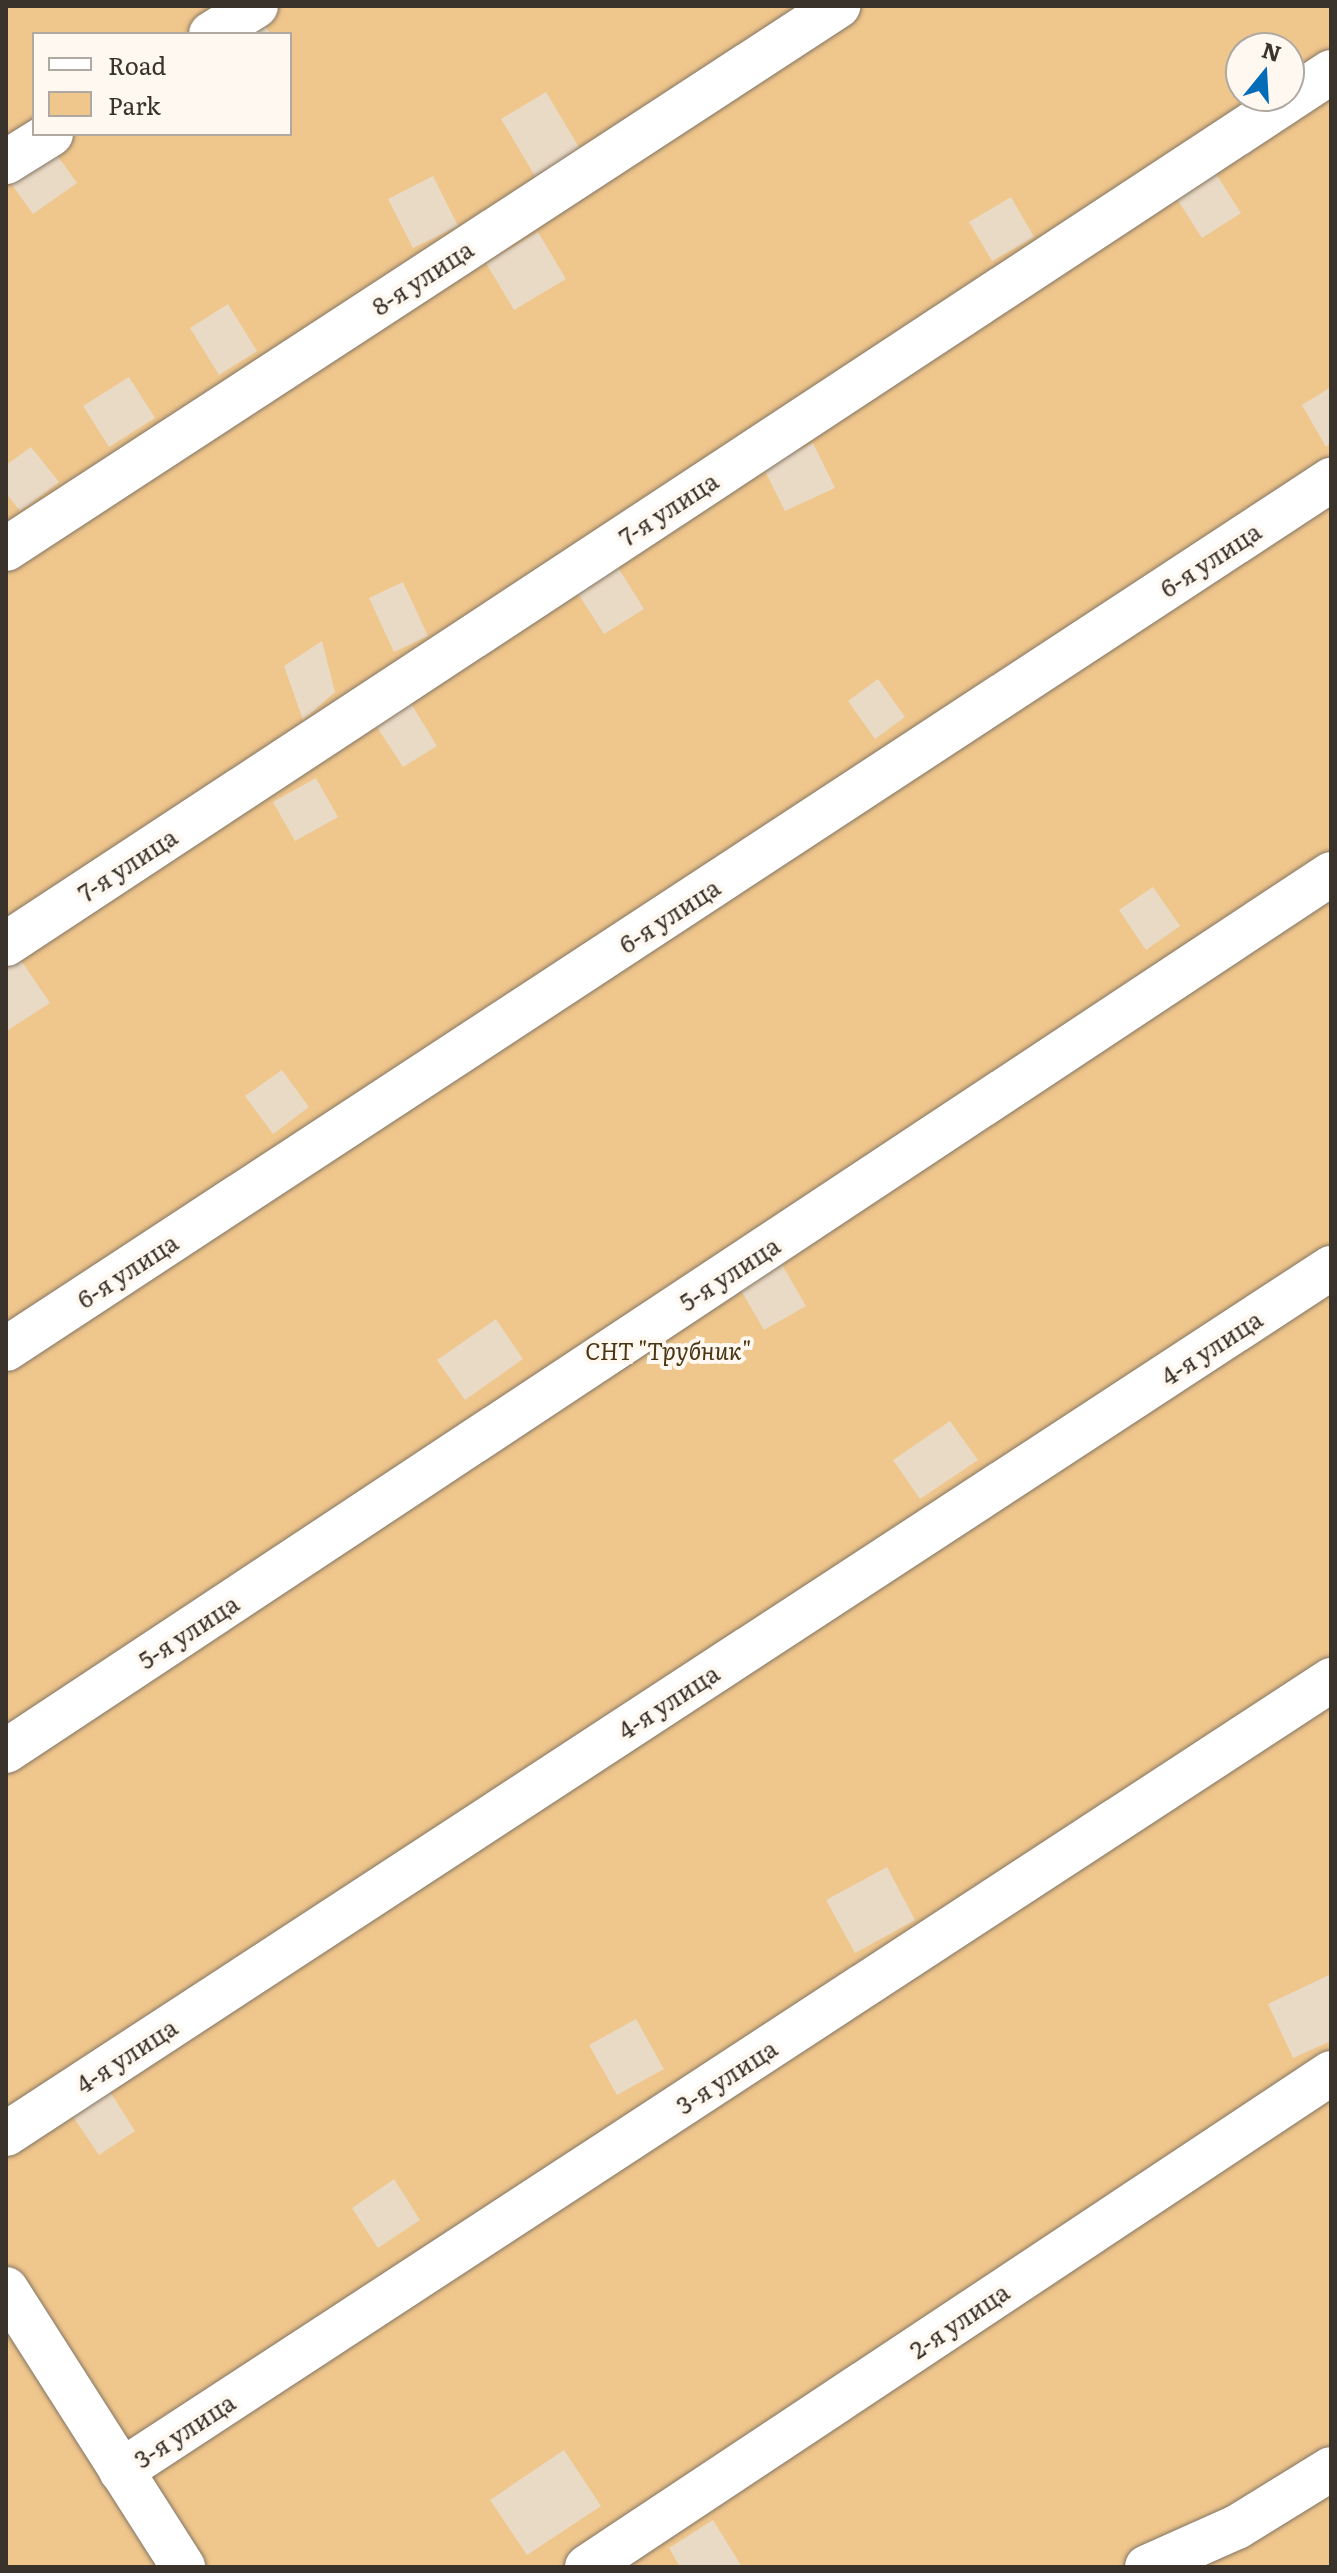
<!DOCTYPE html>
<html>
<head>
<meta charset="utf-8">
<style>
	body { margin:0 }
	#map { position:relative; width:1337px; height:2573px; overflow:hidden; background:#fef8f0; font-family:Literata,serif }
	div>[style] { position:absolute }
	.green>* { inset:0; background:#efc68c }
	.building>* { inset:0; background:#e9dac6 }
	.roads { filter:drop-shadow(0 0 2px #827462) drop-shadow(0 0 2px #827462) }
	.minor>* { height:44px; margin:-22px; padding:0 22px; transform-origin:22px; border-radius:22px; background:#fff }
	span { translate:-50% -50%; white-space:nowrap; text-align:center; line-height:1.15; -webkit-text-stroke:8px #fef8f0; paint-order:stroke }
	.street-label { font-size:24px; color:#39332b }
	.park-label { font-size:24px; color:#4b3615; font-style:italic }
	.frame { position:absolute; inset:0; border:8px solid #39332b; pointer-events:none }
	.legend { position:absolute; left:32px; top:32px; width:260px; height:104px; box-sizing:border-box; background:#fef8f0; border:2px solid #afa9a1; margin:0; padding:10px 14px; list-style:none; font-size:24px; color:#39332b }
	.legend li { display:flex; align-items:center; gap:16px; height:40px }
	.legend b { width:40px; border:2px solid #afa9a1 }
	.north { position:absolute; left:1225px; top:32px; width:80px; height:80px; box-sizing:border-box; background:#fef8f0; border:2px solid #afa9a1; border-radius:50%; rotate:18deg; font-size:22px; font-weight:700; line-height:32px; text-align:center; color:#39332b }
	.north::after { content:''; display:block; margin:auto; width:28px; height:36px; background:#056cb8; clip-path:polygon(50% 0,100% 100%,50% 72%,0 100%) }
</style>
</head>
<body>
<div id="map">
	<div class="green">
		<div style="clip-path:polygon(evenodd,6px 6px,1331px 6px,1331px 2567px,6px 2567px,6px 6px,34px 34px,290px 34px,290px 134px,34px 134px,34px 34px,6px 6px,1241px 48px,1289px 48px,1289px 96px,1241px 96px,1241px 48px)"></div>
	</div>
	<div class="building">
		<div style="clip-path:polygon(258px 17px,271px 34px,235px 34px)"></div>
		<div style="clip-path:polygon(546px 92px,580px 149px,535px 176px,501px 119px)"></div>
		<div style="clip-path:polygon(54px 151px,77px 183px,33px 214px,10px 182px)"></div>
		<div style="clip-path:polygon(1216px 174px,1241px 213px,1202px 238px,1177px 199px)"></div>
		<div style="clip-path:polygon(433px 176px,458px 226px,413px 248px,388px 199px)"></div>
		<div style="clip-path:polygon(1011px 197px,1034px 237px,992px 261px,969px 222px)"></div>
		<div style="clip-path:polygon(538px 232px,566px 279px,514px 310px,486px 263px)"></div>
		<div style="clip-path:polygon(228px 304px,257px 351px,219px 375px,190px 328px)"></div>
		<div style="clip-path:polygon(129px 377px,155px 418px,109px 447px,83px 406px)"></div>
		<div style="clip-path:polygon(1331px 387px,1331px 442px,1326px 447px,1302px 405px)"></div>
		<div style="clip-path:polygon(813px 443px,835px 488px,785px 511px,763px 467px)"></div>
		<div style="clip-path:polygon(31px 447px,59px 482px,20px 511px,6px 493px,6px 465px)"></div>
		<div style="clip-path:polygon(617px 566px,644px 609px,604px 634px,577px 592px)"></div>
		<div style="clip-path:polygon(403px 582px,428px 636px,394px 652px,369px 598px)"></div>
		<div style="clip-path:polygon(322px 641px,335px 692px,303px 720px,284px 666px)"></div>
		<div style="clip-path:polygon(878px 679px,905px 717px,875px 739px,848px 701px)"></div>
		<div style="clip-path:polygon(410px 702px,437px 746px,403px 767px,375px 724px)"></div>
		<div style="clip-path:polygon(316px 778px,338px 817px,295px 841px,273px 802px)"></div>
		<div style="clip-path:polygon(1153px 887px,1180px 926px,1146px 950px,1119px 910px)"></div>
		<div style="clip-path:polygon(18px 956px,50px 1003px,8px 1030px,6px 964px)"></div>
		<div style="clip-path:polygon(282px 1070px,309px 1107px,273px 1134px,245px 1096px)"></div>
		<div style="clip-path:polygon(777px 1256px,806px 1306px,764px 1330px,735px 1280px)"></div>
		<div style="clip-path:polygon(496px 1319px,523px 1359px,465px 1400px,437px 1360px)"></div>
		<div style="clip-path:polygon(950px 1421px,978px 1460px,920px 1499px,893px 1460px)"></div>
		<div style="clip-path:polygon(887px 1867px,915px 1920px,855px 1953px,826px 1900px)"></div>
		<div style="clip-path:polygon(1329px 1975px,1331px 2041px,1293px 2058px,1268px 2004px)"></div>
		<div style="clip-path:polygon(636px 2019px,664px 2069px,617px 2095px,589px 2045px)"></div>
		<div style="clip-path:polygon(107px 2087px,135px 2131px,99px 2155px,70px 2112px)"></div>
		<div style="clip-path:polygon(394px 2179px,420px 2220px,378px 2248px,352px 2208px)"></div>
		<div style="clip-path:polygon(564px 2450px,601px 2506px,527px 2555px,490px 2500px)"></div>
		<div style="clip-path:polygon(713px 2520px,742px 2567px,680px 2567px,669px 2548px)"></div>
	</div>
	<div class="roads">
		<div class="minor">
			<div style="left:211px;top:34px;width:53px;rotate:-31.9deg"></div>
			<div style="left:6px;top:162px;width:53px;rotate:-31.9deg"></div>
			<div style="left:6px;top:549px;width:994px;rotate:-33.13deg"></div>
			<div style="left:6px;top:944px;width:1586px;rotate:-33.35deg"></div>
			<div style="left:6px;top:1349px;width:1585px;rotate:-33.26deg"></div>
			<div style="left:6px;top:1751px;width:1589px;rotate:-33.5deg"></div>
			<div style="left:6px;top:2134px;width:1583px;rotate:-33.17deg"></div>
			<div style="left:6px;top:2289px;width:330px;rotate:57.5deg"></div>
			<div style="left:121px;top:2471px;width:1446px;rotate:-33.17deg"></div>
			<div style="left:587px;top:2567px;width:893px;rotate:-33.58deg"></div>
			<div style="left:1147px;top:2567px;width:98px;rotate:-24deg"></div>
			<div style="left:1237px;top:2527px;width:110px;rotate:-31.7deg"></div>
		</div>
	</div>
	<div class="street-label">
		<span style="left:422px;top:277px;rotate:-33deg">8-я улица</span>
		<span style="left:668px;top:508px;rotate:-33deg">7-я улица</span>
		<span style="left:1210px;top:559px;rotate:-33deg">6-я улица</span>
		<span style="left:127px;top:864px;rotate:-33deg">7-я улица</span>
		<span style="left:669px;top:915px;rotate:-33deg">6-я улица</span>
		<span style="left:127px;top:1270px;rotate:-33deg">6-я улица</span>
		<span style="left:729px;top:1273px;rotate:-33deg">5-я улица</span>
		<span style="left:1211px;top:1347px;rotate:-33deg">4-я улица</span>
		<span style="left:188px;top:1631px;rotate:-33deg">5-я улица</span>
		<span style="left:668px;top:1701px;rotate:-33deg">4-я улица</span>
		<span style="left:126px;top:2055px;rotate:-33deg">4-я улица</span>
		<span style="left:726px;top:2076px;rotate:-33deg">3-я улица</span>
		<span style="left:959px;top:2320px;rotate:-34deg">2-я улица</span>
		<span style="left:184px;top:2430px;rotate:-33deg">3-я улица</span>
	</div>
	<div class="park-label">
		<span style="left:668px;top:1350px">СНТ "Трубник"</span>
	</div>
	<div class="frame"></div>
	<ul class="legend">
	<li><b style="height:10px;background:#fff"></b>Road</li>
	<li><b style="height:22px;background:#efc68c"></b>Park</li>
	</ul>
	<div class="north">N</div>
</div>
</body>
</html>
